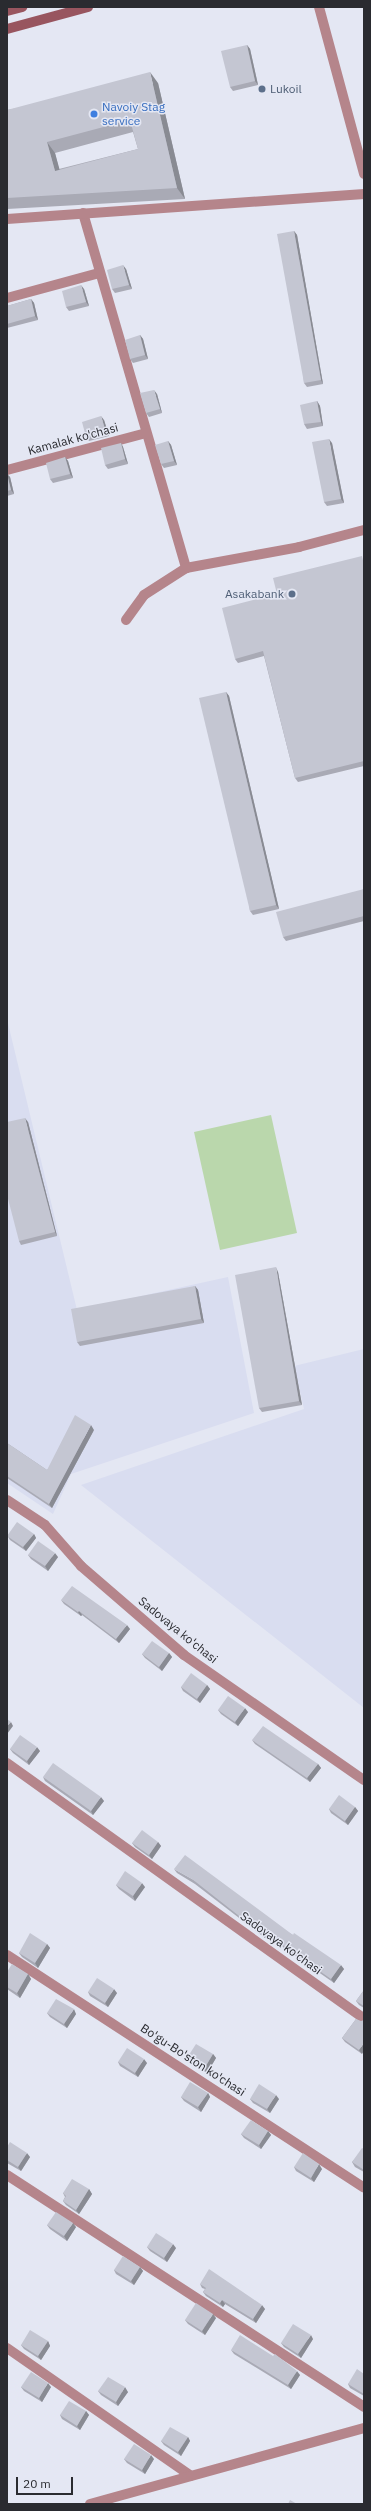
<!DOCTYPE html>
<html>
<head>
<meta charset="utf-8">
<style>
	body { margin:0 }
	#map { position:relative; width:371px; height:2511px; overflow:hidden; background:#e4e7f3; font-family:"IBM Plex Sans",sans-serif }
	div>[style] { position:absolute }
	.built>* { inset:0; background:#d9ddf0 }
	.green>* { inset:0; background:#bad7ac }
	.street>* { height:10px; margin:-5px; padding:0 5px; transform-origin:5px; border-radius:5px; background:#b5858b }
	.secondary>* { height:10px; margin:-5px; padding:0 5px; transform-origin:5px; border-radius:5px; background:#98555f }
	.wall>* { inset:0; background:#a9aab5 }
	.shaded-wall>* { inset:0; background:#898b93 }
	.building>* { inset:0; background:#c4c6d2 }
	.dots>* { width:11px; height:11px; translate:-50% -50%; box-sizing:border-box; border:2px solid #e4e7f3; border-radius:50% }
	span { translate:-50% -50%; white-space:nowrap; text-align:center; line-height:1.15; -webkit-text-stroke:3px #e4e7f3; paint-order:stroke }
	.service-label { font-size:12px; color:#4e5e75 }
	.left { translate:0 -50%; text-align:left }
	.right { translate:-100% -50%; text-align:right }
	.shop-label { font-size:12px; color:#366cbe }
	.street-label { font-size:12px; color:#2a2b30 }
	.frame { position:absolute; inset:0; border:8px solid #2a2b30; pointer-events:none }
	.scale { position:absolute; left:16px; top:2477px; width:57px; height:18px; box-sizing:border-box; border:2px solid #2a2b30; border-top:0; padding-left:5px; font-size:12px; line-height:14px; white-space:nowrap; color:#2a2b30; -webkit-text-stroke:3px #e4e7f3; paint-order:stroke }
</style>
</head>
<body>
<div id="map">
	<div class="built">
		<div style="clip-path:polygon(7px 1019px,77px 1310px,228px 1277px,254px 1413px,71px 1474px,53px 1514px,7px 1483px)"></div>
		<div style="clip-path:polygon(364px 1349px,364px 1708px,81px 1485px,304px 1409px,294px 1366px)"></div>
	</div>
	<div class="green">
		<div style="clip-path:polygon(271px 1115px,297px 1233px,220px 1250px,194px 1132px)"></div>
	</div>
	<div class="street">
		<div style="left:319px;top:7px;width:173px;rotate:74.9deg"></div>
		<div style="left:83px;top:213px;width:370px;rotate:73.8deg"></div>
		<div style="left:186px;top:568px;width:115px;rotate:-10.5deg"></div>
		<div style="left:299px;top:547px;width:67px;rotate:-14.7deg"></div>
		<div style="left:7px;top:219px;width:358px;rotate:-4deg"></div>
		<div style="left:7px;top:298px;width:95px;rotate:-15.2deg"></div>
		<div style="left:7px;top:470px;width:144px;rotate:-14.9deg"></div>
		<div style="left:126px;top:620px;width:31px;rotate:-54deg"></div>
		<div style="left:144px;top:595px;width:50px;rotate:-32.7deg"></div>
		<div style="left:7px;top:1500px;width:45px;rotate:33.3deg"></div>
		<div style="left:45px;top:1525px;width:55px;rotate:48.7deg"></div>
		<div style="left:81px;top:1566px;width:136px;rotate:40.8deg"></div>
		<div style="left:184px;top:1655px;width:219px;rotate:34.8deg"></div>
		<div style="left:7px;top:1763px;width:439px;rotate:35.6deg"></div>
		<div style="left:7px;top:1955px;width:426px;rotate:33.1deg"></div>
		<div style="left:7px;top:2175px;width:426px;rotate:33deg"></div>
		<div style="left:7px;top:2348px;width:224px;rotate:34.8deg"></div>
		<div style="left:90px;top:2504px;width:284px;rotate:-15.5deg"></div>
	</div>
	<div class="secondary">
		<div style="left:7px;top:11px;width:16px;rotate:-15deg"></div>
		<div style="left:7px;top:29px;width:84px;rotate:-15.2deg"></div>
	</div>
	<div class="wall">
		<div style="clip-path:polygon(247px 45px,250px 49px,258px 85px,233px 91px,230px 87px)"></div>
		<div style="clip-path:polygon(evenodd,158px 83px,185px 199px,7px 209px,7px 110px,158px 83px,133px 132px,138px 149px,59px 169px,55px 153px,133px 132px)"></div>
		<div style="clip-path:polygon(294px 231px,297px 235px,323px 384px,307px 387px,304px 383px)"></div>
		<div style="clip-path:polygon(126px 269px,132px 289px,115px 293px,112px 289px)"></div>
		<div style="clip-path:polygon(84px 289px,89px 306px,69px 311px,66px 307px)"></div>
		<div style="clip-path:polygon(31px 299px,34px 303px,38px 320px,7px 328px,7px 306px)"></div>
		<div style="clip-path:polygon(140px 335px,143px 339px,148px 359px,133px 363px,130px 359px)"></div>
		<div style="clip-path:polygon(157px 394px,162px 413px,149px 417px,146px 413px)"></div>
		<div style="clip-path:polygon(317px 401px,320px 406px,323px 426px,307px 429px,304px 424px)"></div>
		<div style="clip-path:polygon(104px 420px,109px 436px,89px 441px,86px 437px)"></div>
		<div style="clip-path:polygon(168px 441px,171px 445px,177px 465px,164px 468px,161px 464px)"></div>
		<div style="clip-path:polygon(121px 443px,123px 447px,128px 464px,108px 469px,105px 465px)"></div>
		<div style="clip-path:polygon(332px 443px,344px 503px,327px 506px,324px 502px)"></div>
		<div style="clip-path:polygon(65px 457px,68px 461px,73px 478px,53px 483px,50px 479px)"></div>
		<div style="clip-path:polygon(7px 474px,10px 477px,14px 494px,7px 496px)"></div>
		<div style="clip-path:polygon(364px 560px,364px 766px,298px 782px,295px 778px,264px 656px,238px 663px,235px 659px,277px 594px)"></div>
		<div style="clip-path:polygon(226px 692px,229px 696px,279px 909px,253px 915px,250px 911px)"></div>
		<div style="clip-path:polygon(364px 889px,364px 921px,286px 941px,283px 937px)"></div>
		<div style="clip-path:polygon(28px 1122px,57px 1236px,21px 1245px,19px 1241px)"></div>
		<div style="clip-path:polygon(278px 1272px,302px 1405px,262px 1412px,259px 1408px)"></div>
		<div style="clip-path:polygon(195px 1286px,198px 1290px,204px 1323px,80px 1346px,77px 1342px)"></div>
		<div style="clip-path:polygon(94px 1430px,52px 1508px,7px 1478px,7px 1443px,47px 1470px)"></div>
		<div style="clip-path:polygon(34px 1534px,36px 1538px,26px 1551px,10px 1540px,7px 1535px)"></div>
		<div style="clip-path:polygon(28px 1555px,58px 1557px,48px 1571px,31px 1559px)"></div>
		<div style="clip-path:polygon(61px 1600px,130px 1629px,119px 1643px,82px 1615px,81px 1616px,64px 1604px)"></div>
		<div style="clip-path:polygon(169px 1653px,172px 1657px,162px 1671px,145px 1658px,142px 1654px)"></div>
		<div style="clip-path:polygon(207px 1685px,210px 1689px,200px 1703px,183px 1691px,181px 1687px)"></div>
		<div style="clip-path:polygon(218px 1710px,248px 1712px,238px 1726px,221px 1714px)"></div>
		<div style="clip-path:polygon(252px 1740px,318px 1764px,321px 1768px,310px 1782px,255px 1744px)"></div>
		<div style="clip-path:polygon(10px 1749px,40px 1751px,29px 1765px,13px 1753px)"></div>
		<div style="clip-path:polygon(43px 1777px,104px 1801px,93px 1815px,45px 1781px)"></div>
		<div style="clip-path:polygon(355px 1807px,358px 1811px,348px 1825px,331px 1813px,329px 1809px)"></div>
		<div style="clip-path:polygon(158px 1842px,161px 1846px,152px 1859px,135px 1847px,132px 1843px)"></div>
		<div style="clip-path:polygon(174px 1869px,293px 1935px,344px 1969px,334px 1983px,267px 1936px,265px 1938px,195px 1884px,177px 1873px)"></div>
		<div style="clip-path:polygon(116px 1885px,145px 1887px,135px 1901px,119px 1889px)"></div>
		<div style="clip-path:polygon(47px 1944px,50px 1948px,38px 1968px,22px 1957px,19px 1953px)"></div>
		<div style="clip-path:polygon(7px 1972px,28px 1974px,31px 1979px,20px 1998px,7px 1989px)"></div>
		<div style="clip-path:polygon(364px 1990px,364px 2008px,359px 2005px,356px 2001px)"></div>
		<div style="clip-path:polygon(88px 1992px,117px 1993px,108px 2007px,90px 1996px)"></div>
		<div style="clip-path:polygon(47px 2013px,76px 2014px,67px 2028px,50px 2017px)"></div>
		<div style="clip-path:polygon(356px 2019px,362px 2054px,345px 2042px,342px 2038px)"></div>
		<div style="clip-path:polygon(213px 2054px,216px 2058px,207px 2073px,190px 2062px,187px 2058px)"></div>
		<div style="clip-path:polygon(118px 2062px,147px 2063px,138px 2077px,120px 2066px)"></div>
		<div style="clip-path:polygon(208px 2093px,210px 2097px,201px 2112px,184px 2101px,181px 2097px)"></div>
		<div style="clip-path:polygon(250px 2099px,279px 2099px,270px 2113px,253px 2103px)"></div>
		<div style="clip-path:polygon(268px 2131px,271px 2135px,261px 2149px,244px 2138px,241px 2134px)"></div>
		<div style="clip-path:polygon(7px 2147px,30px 2157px,21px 2171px,7px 2163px)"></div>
		<div style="clip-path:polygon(364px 2149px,364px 2172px,355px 2167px,352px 2162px)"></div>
		<div style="clip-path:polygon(294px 2167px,322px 2169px,314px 2182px,296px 2171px)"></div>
		<div style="clip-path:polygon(89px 2189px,92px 2194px,79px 2214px,66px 2205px,63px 2201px,65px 2197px,63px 2193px)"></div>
		<div style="clip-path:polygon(47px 2225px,76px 2227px,67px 2241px,50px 2229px)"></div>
		<div style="clip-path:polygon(147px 2247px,176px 2248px,167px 2262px,150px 2251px)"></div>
		<div style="clip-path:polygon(140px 2267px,143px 2271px,134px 2285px,116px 2274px,114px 2270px)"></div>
		<div style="clip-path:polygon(200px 2284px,265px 2309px,256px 2323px,225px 2304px,223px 2307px,206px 2296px,203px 2292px,205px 2289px,202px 2288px)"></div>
		<div style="clip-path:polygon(216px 2318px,205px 2335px,188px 2324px,185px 2320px)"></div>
		<div style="clip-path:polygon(313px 2339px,301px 2358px,284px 2347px,281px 2343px)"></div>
		<div style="clip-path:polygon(48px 2341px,50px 2346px,41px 2360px,24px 2349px,21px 2345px)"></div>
		<div style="clip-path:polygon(231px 2350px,300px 2375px,291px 2389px,234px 2354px)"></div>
		<div style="clip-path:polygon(364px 2374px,364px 2396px,350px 2388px,348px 2384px)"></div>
		<div style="clip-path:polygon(21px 2387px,51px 2387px,42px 2402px,24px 2391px)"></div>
		<div style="clip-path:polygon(98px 2391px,128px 2392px,118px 2406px,101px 2395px)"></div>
		<div style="clip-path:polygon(86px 2411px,89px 2415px,80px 2430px,62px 2419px,60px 2415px)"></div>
		<div style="clip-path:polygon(188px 2437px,190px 2441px,181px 2456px,164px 2445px,161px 2441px)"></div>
		<div style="clip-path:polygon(124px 2459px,154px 2459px,145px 2474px,127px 2463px)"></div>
	</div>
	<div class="shaded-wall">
		<div style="clip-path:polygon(247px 45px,250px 49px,258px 85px,255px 81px)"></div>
		<div style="clip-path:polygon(150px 72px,158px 83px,185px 199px,177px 188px)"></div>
		<div style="clip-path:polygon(47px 142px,55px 153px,63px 182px,55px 171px)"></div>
		<div style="clip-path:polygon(294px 231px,297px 235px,323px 384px,321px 380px)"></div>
		<div style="clip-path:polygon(123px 265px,126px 269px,132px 289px,129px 285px)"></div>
		<div style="clip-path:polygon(81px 285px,84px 289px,89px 306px,86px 302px)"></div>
		<div style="clip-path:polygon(31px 299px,34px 303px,38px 320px,35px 316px)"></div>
		<div style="clip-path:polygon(140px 335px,143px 339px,148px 359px,145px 355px)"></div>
		<div style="clip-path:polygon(154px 390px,157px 394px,162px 413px,160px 409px)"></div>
		<div style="clip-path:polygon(317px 401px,320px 406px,323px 426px,321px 422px)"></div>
		<div style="clip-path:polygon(101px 416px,104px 420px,109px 436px,106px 432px)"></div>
		<div style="clip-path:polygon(329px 439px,332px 443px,344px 503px,341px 499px)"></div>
		<div style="clip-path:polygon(168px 441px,171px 445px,177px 465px,174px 461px)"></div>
		<div style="clip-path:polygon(121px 443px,123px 447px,128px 464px,125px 459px)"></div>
		<div style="clip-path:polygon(65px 457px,68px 461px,73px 478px,70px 474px)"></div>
		<div style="clip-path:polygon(7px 474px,10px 477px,14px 494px,11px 490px)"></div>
		<div style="clip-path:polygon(226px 692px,229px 696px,279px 909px,276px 905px)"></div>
		<div style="clip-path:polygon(25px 1118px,28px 1122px,57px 1236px,55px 1232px)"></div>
		<div style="clip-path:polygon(276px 1267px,278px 1272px,302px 1405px,299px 1401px)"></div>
		<div style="clip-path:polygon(195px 1286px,198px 1290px,204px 1323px,201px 1319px)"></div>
		<div style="clip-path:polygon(91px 1425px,94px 1430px,52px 1508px,49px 1504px)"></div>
		<div style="clip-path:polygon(34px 1534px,36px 1538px,26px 1551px,23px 1547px)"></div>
		<div style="clip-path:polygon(55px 1553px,58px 1557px,48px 1571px,45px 1566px)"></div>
		<div style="clip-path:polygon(79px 1611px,82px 1615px,81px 1616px,78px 1612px)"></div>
		<div style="clip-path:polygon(127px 1625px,130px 1629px,119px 1643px,116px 1639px)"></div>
		<div style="clip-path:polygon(169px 1653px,172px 1657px,162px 1671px,159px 1667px)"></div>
		<div style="clip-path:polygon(207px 1685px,210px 1689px,200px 1703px,197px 1699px)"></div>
		<div style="clip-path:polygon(245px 1708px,248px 1712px,238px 1726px,235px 1722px)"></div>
		<div style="clip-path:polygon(11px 1722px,13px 1726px,7px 1734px,7px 1726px)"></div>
		<div style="clip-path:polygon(37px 1747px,40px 1751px,29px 1765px,27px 1761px)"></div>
		<div style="clip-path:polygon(318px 1764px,321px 1768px,310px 1782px,307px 1778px)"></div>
		<div style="clip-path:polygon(101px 1797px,104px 1801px,93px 1815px,91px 1811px)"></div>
		<div style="clip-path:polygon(355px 1807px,358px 1811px,348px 1825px,345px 1821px)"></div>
		<div style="clip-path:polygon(158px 1842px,161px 1846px,152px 1859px,149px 1855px)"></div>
		<div style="clip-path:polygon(142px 1883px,145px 1887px,135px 1901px,133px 1896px)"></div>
		<div style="clip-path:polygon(264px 1932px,267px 1936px,265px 1938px,262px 1934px)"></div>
		<div style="clip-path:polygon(47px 1944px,50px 1948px,38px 1968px,35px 1963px)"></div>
		<div style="clip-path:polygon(341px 1965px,344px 1969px,334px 1983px,331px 1979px)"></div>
		<div style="clip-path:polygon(28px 1974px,31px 1979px,20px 1998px,17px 1993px)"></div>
		<div style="clip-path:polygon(114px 1989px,117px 1993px,108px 2007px,105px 2003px)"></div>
		<div style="clip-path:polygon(74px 2009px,76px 2014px,67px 2028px,64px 2024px)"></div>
		<div style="clip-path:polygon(364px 2043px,364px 2051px,362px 2054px,359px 2050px)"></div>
		<div style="clip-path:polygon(213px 2054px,216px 2058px,207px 2073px,204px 2069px)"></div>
		<div style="clip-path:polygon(144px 2059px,147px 2063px,138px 2077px,135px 2073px)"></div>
		<div style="clip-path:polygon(208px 2093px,210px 2097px,201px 2112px,198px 2107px)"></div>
		<div style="clip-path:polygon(276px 2095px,279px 2099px,270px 2113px,267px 2109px)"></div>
		<div style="clip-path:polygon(268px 2131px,271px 2135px,261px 2149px,259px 2145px)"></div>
		<div style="clip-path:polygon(27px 2153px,30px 2157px,21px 2171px,18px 2167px)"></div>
		<div style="clip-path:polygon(319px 2164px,322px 2169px,314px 2182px,311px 2178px)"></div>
		<div style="clip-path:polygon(89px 2189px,92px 2194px,79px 2214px,76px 2210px)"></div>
		<div style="clip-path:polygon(73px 2223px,76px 2227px,67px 2241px,64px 2236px)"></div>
		<div style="clip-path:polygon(173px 2244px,176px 2248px,167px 2262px,164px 2258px)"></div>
		<div style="clip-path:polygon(140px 2267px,143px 2271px,134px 2285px,131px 2281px)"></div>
		<div style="clip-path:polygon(222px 2300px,225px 2304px,223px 2307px,220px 2303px)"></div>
		<div style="clip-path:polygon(262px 2305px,265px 2309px,256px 2323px,253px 2319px)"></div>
		<div style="clip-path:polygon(213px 2314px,216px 2318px,205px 2335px,202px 2331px)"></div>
		<div style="clip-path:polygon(311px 2335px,313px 2339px,301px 2358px,298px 2354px)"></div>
		<div style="clip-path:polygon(48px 2341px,50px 2346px,41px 2360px,38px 2356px)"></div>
		<div style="clip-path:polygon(297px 2371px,300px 2375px,291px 2389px,288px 2385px)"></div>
		<div style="clip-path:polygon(48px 2383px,51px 2387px,42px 2402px,39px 2398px)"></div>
		<div style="clip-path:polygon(125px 2387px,128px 2392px,118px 2406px,116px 2402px)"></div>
		<div style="clip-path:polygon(86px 2411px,89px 2415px,80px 2430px,77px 2426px)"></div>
		<div style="clip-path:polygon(188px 2437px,190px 2441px,181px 2456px,178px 2452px)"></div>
		<div style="clip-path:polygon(151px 2455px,154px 2459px,145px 2474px,142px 2470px)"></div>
	</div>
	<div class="building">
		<div style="clip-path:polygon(247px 45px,255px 81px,230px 87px,221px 51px)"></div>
		<div style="clip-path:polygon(evenodd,150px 72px,177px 188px,7px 198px,7px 110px,150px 72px,130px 120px,138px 149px,55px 171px,47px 142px,130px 120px)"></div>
		<div style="clip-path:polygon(294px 231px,321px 380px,304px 383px,277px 234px)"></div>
		<div style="clip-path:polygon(123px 265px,129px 285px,112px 289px,107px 270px)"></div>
		<div style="clip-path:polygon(81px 285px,86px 302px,66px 307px,62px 291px)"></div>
		<div style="clip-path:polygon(31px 299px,35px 316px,7px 324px,7px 306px)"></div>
		<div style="clip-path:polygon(140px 335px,145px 355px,130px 359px,125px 340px)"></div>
		<div style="clip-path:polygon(154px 390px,160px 409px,146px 413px,140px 393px)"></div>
		<div style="clip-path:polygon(317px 401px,321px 422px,304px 424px,300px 405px)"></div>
		<div style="clip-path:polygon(101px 416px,106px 432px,86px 437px,82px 422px)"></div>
		<div style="clip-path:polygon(329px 439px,341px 499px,324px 502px,312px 442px)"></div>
		<div style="clip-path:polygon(168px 441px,174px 461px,161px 464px,155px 445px)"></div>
		<div style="clip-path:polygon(121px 443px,125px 459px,105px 465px,101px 448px)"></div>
		<div style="clip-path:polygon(65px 457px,70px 474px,50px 479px,46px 463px)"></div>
		<div style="clip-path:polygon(7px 474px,11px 490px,7px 491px)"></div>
		<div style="clip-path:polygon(362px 556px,364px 565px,364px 612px,363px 613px,364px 616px,364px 761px,295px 778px,263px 651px,235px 659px,222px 608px,277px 594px,273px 578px)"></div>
		<div style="clip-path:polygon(226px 692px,276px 905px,250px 911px,199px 698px)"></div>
		<div style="clip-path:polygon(364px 889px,364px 916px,283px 937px,276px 912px)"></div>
		<div style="clip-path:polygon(25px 1118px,55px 1232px,19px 1241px,7px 1195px,7px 1122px)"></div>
		<div style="clip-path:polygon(276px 1267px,299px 1401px,259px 1408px,235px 1275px)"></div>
		<div style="clip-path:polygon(195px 1286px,201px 1319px,77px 1342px,71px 1309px)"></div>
		<div style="clip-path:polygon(75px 1415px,91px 1425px,49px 1504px,7px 1476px,7px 1443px,47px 1470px)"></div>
		<div style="clip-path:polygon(17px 1522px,34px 1534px,23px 1547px,7px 1536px)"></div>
		<div style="clip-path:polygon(38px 1541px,55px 1553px,45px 1566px,28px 1555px)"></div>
		<div style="clip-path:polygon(72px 1586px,127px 1625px,116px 1639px,79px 1611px,78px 1612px,61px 1600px)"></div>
		<div style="clip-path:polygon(152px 1641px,169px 1653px,159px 1667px,142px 1654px)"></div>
		<div style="clip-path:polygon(191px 1673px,207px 1685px,197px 1699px,181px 1687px)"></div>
		<div style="clip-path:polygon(228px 1696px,245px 1708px,235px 1722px,218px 1710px)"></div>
		<div style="clip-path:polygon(7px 1719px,11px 1722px,7px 1726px)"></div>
		<div style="clip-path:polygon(263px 1726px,318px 1764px,307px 1778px,252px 1740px)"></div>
		<div style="clip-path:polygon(20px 1735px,37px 1747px,27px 1761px,10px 1749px)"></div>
		<div style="clip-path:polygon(53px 1763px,101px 1797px,91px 1811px,43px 1777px)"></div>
		<div style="clip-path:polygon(339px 1795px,355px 1807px,345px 1821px,329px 1809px)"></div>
		<div style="clip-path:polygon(142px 1830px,158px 1842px,149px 1855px,132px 1843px)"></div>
		<div style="clip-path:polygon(185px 1855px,293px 1935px,294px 1933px,341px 1965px,331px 1979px,264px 1932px,262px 1934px,192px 1879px,174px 1869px)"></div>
		<div style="clip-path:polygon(125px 1871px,142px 1883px,133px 1896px,116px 1885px)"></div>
		<div style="clip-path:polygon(30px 1933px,47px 1944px,35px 1963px,19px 1953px)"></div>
		<div style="clip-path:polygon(12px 1964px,28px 1974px,17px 1993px,7px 1987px,7px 1972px)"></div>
		<div style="clip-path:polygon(97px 1978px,114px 1989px,105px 2003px,88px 1992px)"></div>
		<div style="clip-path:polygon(364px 1990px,364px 2006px,356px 2001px)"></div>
		<div style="clip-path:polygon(56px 1999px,74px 2009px,64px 2024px,47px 2013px)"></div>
		<div style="clip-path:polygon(356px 2019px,361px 2021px,364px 2020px,364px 2043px,359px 2050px,342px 2038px)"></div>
		<div style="clip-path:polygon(196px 2044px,213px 2054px,204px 2069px,187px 2058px)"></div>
		<div style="clip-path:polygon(127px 2048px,144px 2059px,135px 2073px,118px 2062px)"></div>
		<div style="clip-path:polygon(190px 2082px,208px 2093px,198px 2107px,181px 2097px)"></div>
		<div style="clip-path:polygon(259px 2084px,276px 2095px,267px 2109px,250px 2099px)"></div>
		<div style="clip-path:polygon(251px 2120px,268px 2131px,259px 2145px,241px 2134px)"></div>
		<div style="clip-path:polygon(10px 2142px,27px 2153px,18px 2167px,7px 2160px,7px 2147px)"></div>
		<div style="clip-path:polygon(362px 2148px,364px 2149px,364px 2170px,352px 2162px)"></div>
		<div style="clip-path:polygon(303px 2153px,319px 2164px,311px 2178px,294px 2167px)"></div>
		<div style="clip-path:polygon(72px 2179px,89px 2189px,76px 2210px,63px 2201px,66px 2196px,63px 2193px)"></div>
		<div style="clip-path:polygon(56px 2212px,73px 2223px,64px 2236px,47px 2225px)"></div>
		<div style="clip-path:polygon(156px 2233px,173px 2244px,164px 2258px,147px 2247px)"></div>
		<div style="clip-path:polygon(123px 2256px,140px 2267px,131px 2281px,114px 2270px)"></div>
		<div style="clip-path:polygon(209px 2269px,262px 2305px,253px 2319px,222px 2300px,220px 2303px,203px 2292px,206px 2288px,200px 2284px)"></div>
		<div style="clip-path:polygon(196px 2303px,213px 2314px,202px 2331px,185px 2320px)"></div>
		<div style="clip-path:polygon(293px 2324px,311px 2335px,298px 2354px,281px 2343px)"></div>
		<div style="clip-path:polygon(30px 2330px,48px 2341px,38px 2356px,21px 2345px)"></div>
		<div style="clip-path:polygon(240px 2335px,273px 2356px,275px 2354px,297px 2371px,288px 2385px,231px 2350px)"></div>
		<div style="clip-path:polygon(357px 2369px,364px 2374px,364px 2394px,348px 2384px)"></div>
		<div style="clip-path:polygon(31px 2372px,48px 2383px,39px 2398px,21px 2387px)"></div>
		<div style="clip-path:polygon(108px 2377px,125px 2387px,116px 2402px,98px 2391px)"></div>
		<div style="clip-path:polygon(69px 2401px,86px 2411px,77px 2426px,60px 2415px)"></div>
		<div style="clip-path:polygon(170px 2427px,188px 2437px,178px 2452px,161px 2441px)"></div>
		<div style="clip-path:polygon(134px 2444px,151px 2455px,142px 2470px,124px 2459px)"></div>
		<div style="clip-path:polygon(290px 2500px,297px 2504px,288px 2504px)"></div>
	</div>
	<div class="dots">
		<div style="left:262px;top:89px;background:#5c6f8a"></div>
		<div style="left:94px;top:114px;background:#3f7fe0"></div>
		<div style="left:292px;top:594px;background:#5c6f8a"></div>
	</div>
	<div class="service-label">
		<span class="left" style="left:270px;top:89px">Lukoil</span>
		<span class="right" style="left:284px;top:594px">Asakabank</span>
	</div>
	<div class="shop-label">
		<span class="left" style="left:102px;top:114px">Navoiy Stag<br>service</span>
	</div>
	<div class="street-label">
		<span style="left:73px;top:439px;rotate:-15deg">Kamalak ko'chasi</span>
		<span style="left:178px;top:1630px;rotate:39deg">Sadovaya ko'chasi</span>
		<span style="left:281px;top:1943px;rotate:36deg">Sadovaya ko'chasi</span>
		<span style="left:193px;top:2060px;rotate:33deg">Bo'gu-Bo'ston ko'chasi</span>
	</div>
	<div class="frame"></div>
	<div class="scale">20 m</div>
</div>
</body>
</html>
